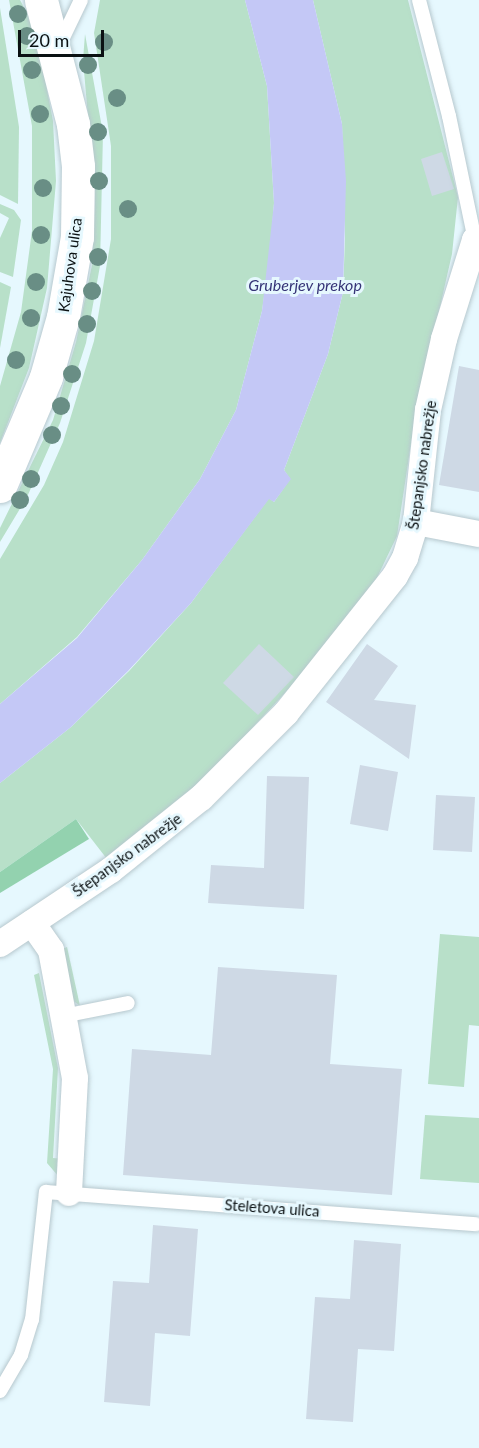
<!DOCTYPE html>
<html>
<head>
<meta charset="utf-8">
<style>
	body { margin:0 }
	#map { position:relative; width:479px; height:1448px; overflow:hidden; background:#e6f8fe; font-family:Lato,sans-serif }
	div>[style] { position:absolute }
	.green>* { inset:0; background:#b8e0c9 }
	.forest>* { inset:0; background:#93d2af }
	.water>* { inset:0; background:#c4c8f6 }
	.building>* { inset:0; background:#ced9e5 }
	.roads { filter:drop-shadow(0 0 2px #b7c8ce) drop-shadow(0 0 2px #b7c8ce) }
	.lane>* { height:14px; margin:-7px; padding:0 7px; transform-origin:7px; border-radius:7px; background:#fff }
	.street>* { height:26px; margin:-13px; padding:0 13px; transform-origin:13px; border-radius:13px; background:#fff }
	.secondary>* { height:33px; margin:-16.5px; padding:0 16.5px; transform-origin:16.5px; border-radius:16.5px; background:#fff }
	.trees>* { width:18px; height:18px; margin:-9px; border-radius:50%; background:#698e85 }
	span { translate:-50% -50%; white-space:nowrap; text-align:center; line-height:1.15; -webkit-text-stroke:6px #e6f8fe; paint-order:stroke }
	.street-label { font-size:15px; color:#0b1113 }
	.water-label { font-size:16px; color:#363477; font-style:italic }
	.scale { position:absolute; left:18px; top:30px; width:86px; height:27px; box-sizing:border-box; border:3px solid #0b1113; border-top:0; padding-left:8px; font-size:18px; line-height:21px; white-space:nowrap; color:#0b1113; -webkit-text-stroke:4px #e6f8fe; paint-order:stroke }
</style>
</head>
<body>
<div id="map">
	<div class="green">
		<div style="clip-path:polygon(9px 0,20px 0,35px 27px,53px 121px,56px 181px,47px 288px,29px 368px,0 443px,0 386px,21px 312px,32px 231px,32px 126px)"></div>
		<div style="clip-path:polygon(100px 0,245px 0,267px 86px,274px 203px,270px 254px,262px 311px,236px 410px,200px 479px,142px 560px,77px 637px,0 704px,0 559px,44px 485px,63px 442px,94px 341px,111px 239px,111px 146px,94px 33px)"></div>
		<div style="clip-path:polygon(313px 0,408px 0,458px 197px,452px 254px,415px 417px,397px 536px,374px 584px,298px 679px,212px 771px,160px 817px,107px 859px,76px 819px,0 872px,0 783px,71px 727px,129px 671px,191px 603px,269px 498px,274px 502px,290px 479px,284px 470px,328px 354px,343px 292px,345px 238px,342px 124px)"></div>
		<div style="clip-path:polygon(0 8px,19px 127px,18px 204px,0 195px)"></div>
		<div style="clip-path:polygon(85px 34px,103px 133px,100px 266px,86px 343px,60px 423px,27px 497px,0 542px,0 528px,53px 420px,76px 342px,92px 265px,95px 196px,83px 60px)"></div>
		<div style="clip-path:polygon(0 204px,14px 210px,21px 220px,13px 277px,0 272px,0 238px,9px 218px,0 213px)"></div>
		<div style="clip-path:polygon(0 282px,11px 287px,0 348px)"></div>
		<div style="clip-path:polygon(440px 934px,479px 937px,479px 1026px,469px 1025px,464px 1087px,428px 1084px)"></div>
		<div style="clip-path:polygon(67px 947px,80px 1006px,71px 999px,60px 950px)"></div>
		<div style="clip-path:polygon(39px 973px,58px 1068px,53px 1158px,64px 1159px,59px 1177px,47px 1163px,53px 1069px,34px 975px)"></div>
		<div style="clip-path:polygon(425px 1115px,479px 1118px,479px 1183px,420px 1179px)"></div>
	</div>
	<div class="forest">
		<div style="clip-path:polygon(76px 819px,89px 839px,0 893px,0 872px)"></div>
	</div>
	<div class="water">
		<div style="clip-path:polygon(245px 0,313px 0,342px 124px,346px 181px,343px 292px,328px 354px,284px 470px,291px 479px,274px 502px,269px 499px,191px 603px,128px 671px,71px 727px,0 783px,0 704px,77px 638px,142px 560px,200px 479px,236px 410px,262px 311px,274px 203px,267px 86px)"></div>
	</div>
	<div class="building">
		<div style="clip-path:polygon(442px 152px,454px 189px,432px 196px,421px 159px)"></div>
		<div style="clip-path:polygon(459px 366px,479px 370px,479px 492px,439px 485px)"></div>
		<div style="clip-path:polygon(259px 644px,294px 677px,258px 715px,223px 683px)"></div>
		<div style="clip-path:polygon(367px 644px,398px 666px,374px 700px,416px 705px,409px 759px,326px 702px)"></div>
		<div style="clip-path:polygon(360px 765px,398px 772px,388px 831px,350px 824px)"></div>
		<div style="clip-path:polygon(267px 776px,309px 777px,304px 909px,208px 903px,211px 865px,264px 868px)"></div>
		<div style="clip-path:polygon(436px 795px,475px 797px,472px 852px,433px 850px)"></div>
		<div style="clip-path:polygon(218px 967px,337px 975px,330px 1064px,402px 1069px,392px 1195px,123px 1175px,132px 1049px,211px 1055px)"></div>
		<div style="clip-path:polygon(153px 1225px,198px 1229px,190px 1336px,155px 1333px,150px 1406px,104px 1402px,113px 1281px,149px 1283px)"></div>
		<div style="clip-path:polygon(354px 1240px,401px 1244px,394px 1351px,358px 1349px,353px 1422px,306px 1419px,315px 1297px,350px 1299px)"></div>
	</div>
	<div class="roads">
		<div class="lane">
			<div style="left:419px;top:0;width:120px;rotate:75.5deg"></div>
			<div style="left:449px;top:116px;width:127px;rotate:78.2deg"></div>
			<div style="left:58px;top:48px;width:53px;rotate:-64.4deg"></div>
			<div style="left:63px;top:1016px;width:66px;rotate:-11.3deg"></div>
			<div style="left:0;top:1391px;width:42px;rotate:-59.7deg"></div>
			<div style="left:21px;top:1355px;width:37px;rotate:-73deg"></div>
			<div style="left:32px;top:1320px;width:129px;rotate:-83.8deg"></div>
			<div style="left:46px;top:1192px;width:431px;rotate:4.3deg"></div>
		</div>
		<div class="street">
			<div style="left:416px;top:522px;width:64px;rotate:10.8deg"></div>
			<div style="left:32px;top:923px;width:33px;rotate:55deg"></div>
			<div style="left:51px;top:950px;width:130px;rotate:79.4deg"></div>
			<div style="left:75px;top:1078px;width:115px;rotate:93deg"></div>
			<div style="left:0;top:944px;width:133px;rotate:-33.7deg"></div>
			<div style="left:111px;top:870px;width:115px;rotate:-38.7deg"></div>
			<div style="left:201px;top:798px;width:120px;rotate:-45deg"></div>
			<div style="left:286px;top:713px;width:175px;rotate:-51.5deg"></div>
			<div style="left:395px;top:576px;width:21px;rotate:-61deg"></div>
			<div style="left:405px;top:558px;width:38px;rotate:-73deg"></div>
			<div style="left:416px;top:522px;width:113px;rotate:-83.9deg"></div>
			<div style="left:428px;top:410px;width:73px;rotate:-77.3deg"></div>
			<div style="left:444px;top:339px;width:104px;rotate:-72.6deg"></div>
			<div style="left:475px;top:240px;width:4px;rotate:14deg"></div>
		</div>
		<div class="secondary">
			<div style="left:0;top:486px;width:118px;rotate:-67.1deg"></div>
			<div style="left:46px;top:377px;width:62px;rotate:-74.2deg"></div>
			<div style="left:63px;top:317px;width:81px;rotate:-80.1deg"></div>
			<div style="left:77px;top:237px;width:71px;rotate:-89.2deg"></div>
			<div style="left:78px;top:166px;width:42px;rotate:-96.8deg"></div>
			<div style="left:73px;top:124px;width:128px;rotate:-104.5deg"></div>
		</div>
	</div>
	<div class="trees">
		<div style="left:18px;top:14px"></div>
		<div style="left:27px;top:36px"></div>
		<div style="left:104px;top:42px"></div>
		<div style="left:88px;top:65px"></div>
		<div style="left:32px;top:70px"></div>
		<div style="left:117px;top:98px"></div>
		<div style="left:40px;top:114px"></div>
		<div style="left:98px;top:132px"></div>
		<div style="left:99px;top:181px"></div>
		<div style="left:43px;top:188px"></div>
		<div style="left:128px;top:209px"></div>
		<div style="left:41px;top:235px"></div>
		<div style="left:98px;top:257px"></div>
		<div style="left:36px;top:282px"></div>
		<div style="left:92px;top:291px"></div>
		<div style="left:31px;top:318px"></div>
		<div style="left:87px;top:324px"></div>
		<div style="left:16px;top:360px"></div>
		<div style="left:72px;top:374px"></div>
		<div style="left:61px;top:406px"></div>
		<div style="left:52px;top:435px"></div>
		<div style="left:31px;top:479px"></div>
		<div style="left:20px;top:500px"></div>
	</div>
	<div class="street-label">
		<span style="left:70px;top:265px;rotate:-82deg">Kajuhova ulica</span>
		<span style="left:422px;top:465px;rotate:-82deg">Štepanjsko nabrežje</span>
		<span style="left:127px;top:855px;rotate:-36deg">Štepanjsko nabrežje</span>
		<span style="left:272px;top:1208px;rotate:4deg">Steletova ulica</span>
	</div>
	<div class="water-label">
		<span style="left:305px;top:285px">Gruberjev prekop</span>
	</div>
	<div class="scale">20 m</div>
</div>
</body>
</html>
